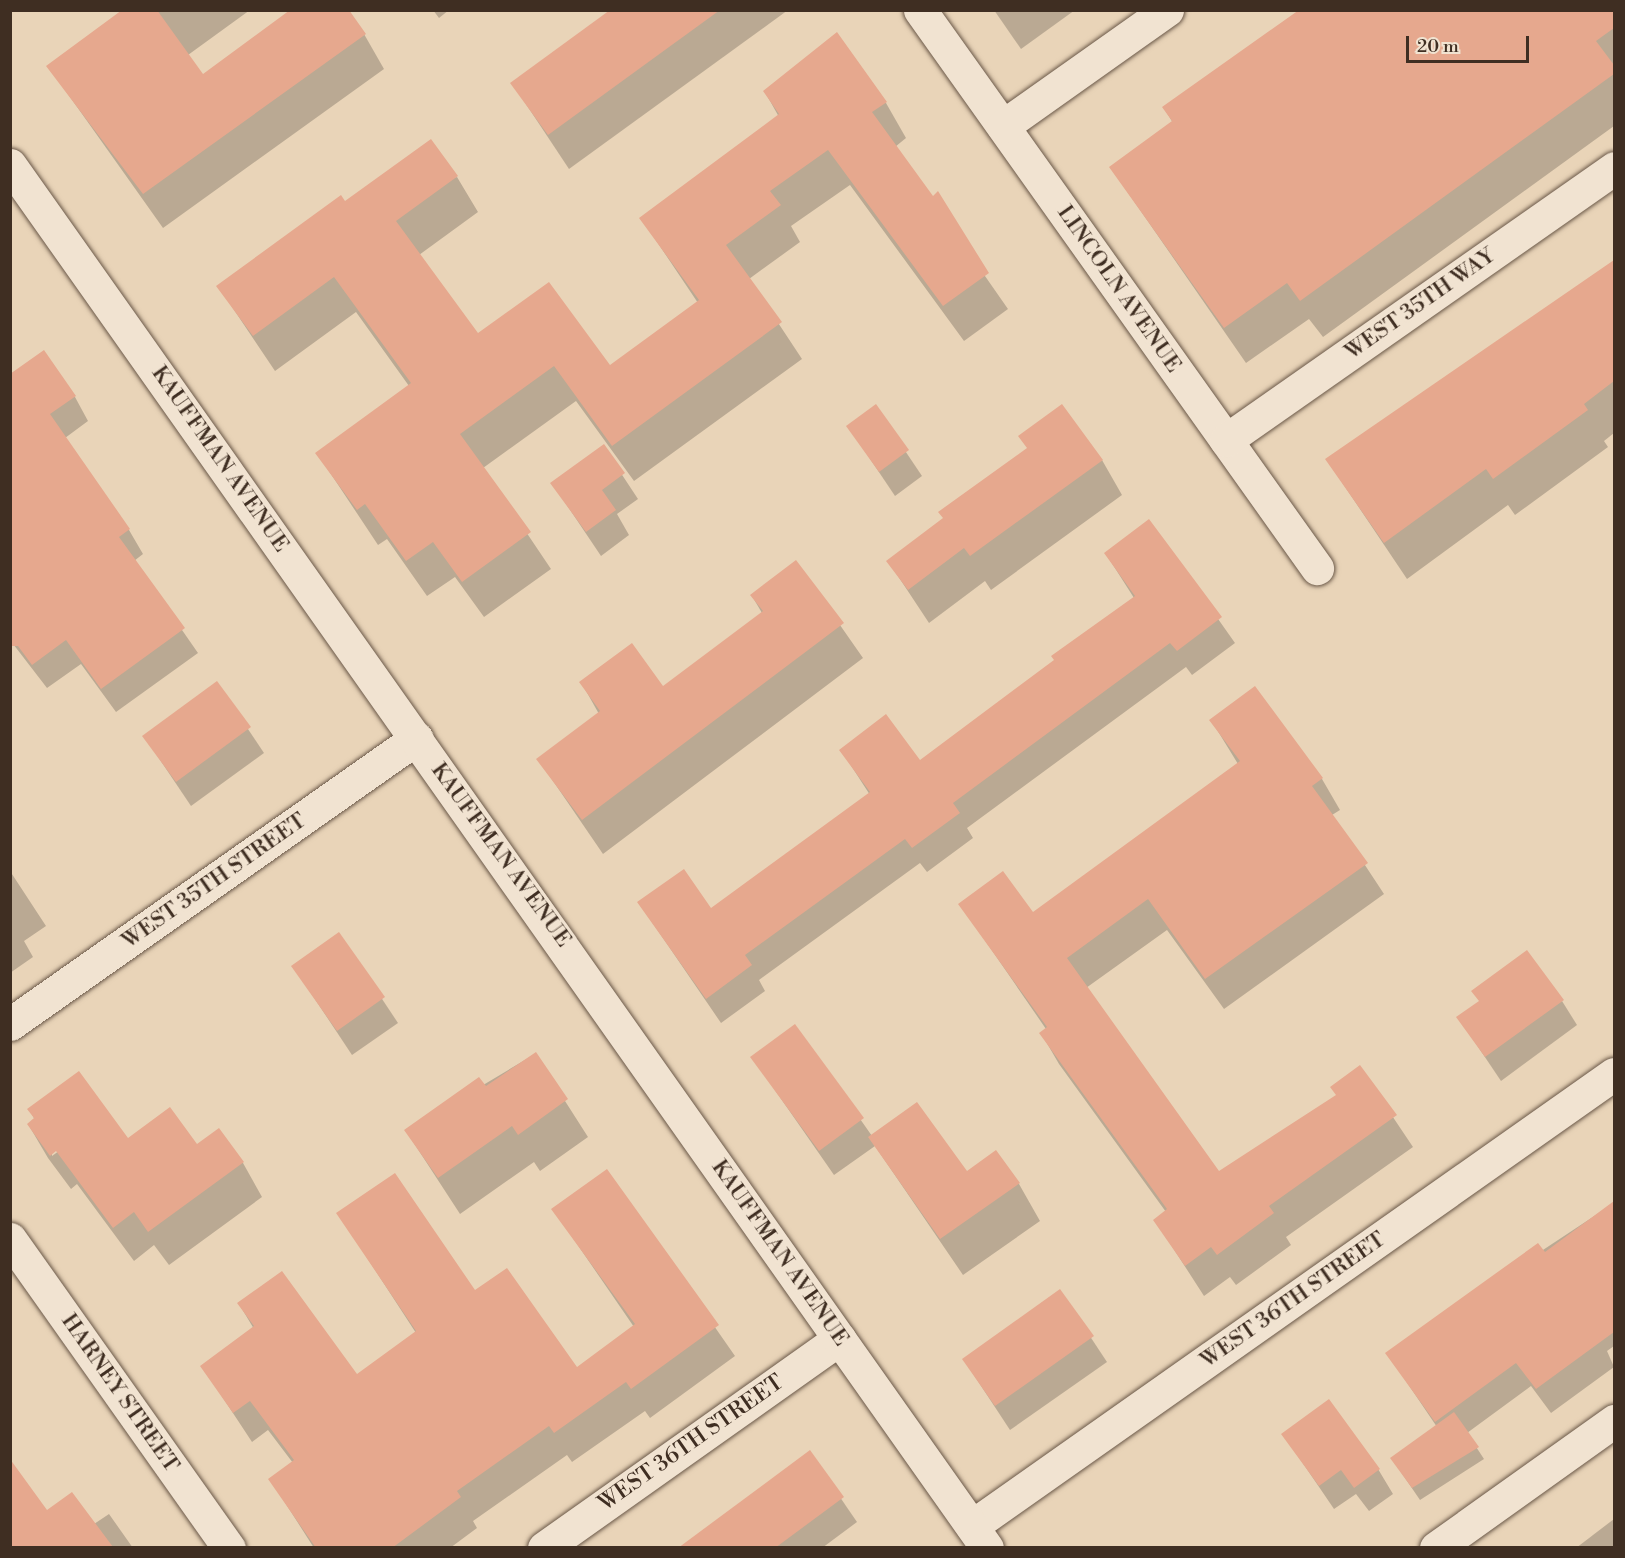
<!DOCTYPE html>
<html>
<head>
<meta charset="utf-8">
<style>
	body { margin:0 }
	#map { position:relative; width:1625px; height:1558px; overflow:hidden; background:#e9d4b8; font-family:"Libre Bodoni",serif }
	div>[style] { position:absolute }
	.shadow>* { inset:0; background:#0003 }
	.building>* { inset:0; background:#e6a88e }
	.roads { filter:drop-shadow(0 0 2px #6a5848) drop-shadow(0 0 2px #6a5848) }
	.street>* { height:33px; margin:-16.5px; padding:0 16.5px; transform-origin:16.5px; border-radius:16.5px; background:#f1e3d1 }
	.secondary>* { height:33px; margin:-16.5px; padding:0 16.5px; transform-origin:16.5px; border-radius:16.5px; background:#f1e3d1 }
	span { translate:-50% -50%; white-space:nowrap; text-align:center; line-height:1.15; -webkit-text-stroke:5px #f1e3d1; paint-order:stroke }
	.street-label { font-size:22px; color:#3f2e22 }
	.frame { position:absolute; inset:0; border:12px solid #3f2e22; pointer-events:none }
	.scale { position:absolute; left:1406px; top:36px; width:123px; height:27px; box-sizing:border-box; border:3px solid #3f2e22; border-top:0; padding-left:8px; font-size:18px; line-height:21px; white-space:nowrap; color:#3f2e22; -webkit-text-stroke:4px #f1e3d1; paint-order:stroke }
</style>
</head>
<body>
<div id="map">
	<div class="shadow">
		<div style="clip-path:polygon(125px 10px,250px 10px,188px 55px,203px 76px,364px 34px,384px 69px,163px 228px,48px 66px)"></div>
		<div style="clip-path:polygon(433px 10px,449px 10px,439px 18px)"></div>
		<div style="clip-path:polygon(613px 10px,788px 10px,569px 169px,512px 83px)"></div>
		<div style="clip-path:polygon(994px 10px,1075px 10px,1021px 49px)"></div>
		<div style="clip-path:polygon(1300px 10px,1614px 10px,1614px 126px,1323px 337px,1309px 319px,1246px 363px,1111px 168px,1173px 123px,1164px 108px)"></div>
		<div style="clip-path:polygon(765px 92px,886px 103px,906px 138px,895px 147px,1008px 309px,964px 341px,850px 185px,791px 226px,800px 242px,749px 279px,802px 359px,634px 481px,576px 401px,483px 468px,551px 569px,484px 617px,455px 577px,427px 596px,387px 539px,378px 545px,317px 453px,409px 386px,356px 312px,275px 371px,218px 286px,345px 203px,457px 177px,478px 212px,419px 255px,478px 336px,609px 367px,698px 303px,641px 218px,779px 117px)"></div>
		<div style="clip-path:polygon(1614px 262px,1614px 433px,1604px 441px,1608px 447px,1515px 515px,1508px 505px,1407px 579px,1327px 460px)"></div>
		<div style="clip-path:polygon(10px 376px,75px 397px,88px 421px,65px 438px,129px 530px,143px 554px,134px 561px,198px 653px,116px 712px,81px 664px,47px 688px,10px 640px)"></div>
		<div style="clip-path:polygon(875px 406px,922px 476px,895px 496px,848px 426px)"></div>
		<div style="clip-path:polygon(603px 446px,638px 499px,617px 514px,629px 535px,601px 556px,552px 483px)"></div>
		<div style="clip-path:polygon(1102px 460px,1122px 495px,991px 590px,985px 581px,929px 623px,888px 561px)"></div>
		<div style="clip-path:polygon(1149px 521px,1235px 643px,1192px 675px,1186px 667px,967px 828px,973px 838px,927px 872px,920px 863px,759px 980px,765px 991px,721px 1023px,639px 903px,711px 910px,870px 795px,841px 750px,920px 762px,1056px 661px,1134px 598px,1106px 554px)"></div>
		<div style="clip-path:polygon(796px 562px,863px 658px,603px 854px,538px 759px,599px 714px,581px 682px,662px 688px,762px 613px,752px 596px)"></div>
		<div style="clip-path:polygon(217px 683px,264px 753px,191px 806px,144px 736px)"></div>
		<div style="clip-path:polygon(1211px 720px,1322px 779px,1340px 810px,1332px 815px,1384px 894px,1224px 1009px,1167px 930px,1086px 988px,1219px 1173px,1337px 1096px,1360px 1068px,1413px 1147px,1286px 1237px,1291px 1245px,1236px 1285px,1230px 1277px,1204px 1296px,1155px 1220px,1166px 1212px,1059px 1064px,1041px 1033px,1046px 1029px,960px 904px,1032px 914px,1238px 764px)"></div>
		<div style="clip-path:polygon(10px 871px,46px 926px,24px 941px,33px 957px,10px 973px)"></div>
		<div style="clip-path:polygon(339px 934px,398px 1023px,352px 1055px,293px 966px)"></div>
		<div style="clip-path:polygon(1562px 1001px,1577px 1025px,1501px 1081px,1458px 1017px)"></div>
		<div style="clip-path:polygon(795px 1026px,872px 1136px,966px 1173px,1019px 1184px,1040px 1221px,963px 1275px,875px 1146px,834px 1175px,752px 1057px)"></div>
		<div style="clip-path:polygon(535px 1054px,588px 1137px,540px 1171px,534px 1162px,460px 1214px,406px 1131px)"></div>
		<div style="clip-path:polygon(evenodd,29px 1109px,128px 1141px,197px 1146px,243px 1163px,262px 1197px,169px 1265px,154px 1245px,134px 1261px,77px 1184px,71px 1189px,48px 1158px,28px 1124px,35px 1120px,29px 1109px,63px 1148px,52px 1156px,52px 1152px,63px 1148px)"></div>
		<div style="clip-path:polygon(606px 1171px,735px 1356px,650px 1418px,645px 1411px,572px 1462px,567px 1455px,473px 1521px,477px 1528px,450px 1548px,314px 1548px,270px 1479px,293px 1463px,268px 1430px,252px 1442px,202px 1366px,254px 1329px,239px 1304px,357px 1376px,416px 1333px,338px 1213px,475px 1293px,576px 1369px,634px 1327px,553px 1209px)"></div>
		<div style="clip-path:polygon(1614px 1203px,1614px 1346px,1607px 1351px,1614px 1367px,1551px 1413px,1531px 1386px,1467px 1433px,1484px 1459px,1420px 1500px,1392px 1459px,1437px 1427px,1387px 1353px)"></div>
		<div style="clip-path:polygon(1060px 1291px,1107px 1362px,1010px 1430px,964px 1360px)"></div>
		<div style="clip-path:polygon(1283px 1434px,1378px 1469px,1393px 1494px,1369px 1511px,1356px 1494px,1334px 1509px)"></div>
		<div style="clip-path:polygon(809px 1452px,857px 1522px,822px 1548px,680px 1548px)"></div>
		<div style="clip-path:polygon(47px 1512px,94px 1524px,109px 1514px,133px 1548px,10px 1548px)"></div>
		<div style="clip-path:polygon(1614px 1519px,1614px 1548px,1576px 1548px)"></div>
	</div>
	<div class="building">
		<div style="clip-path:polygon(122px 10px,157px 10px,203px 74px,290px 10px,349px 10px,366px 34px,143px 194px,46px 66px)"></div>
		<div style="clip-path:polygon(610px 10px,720px 10px,548px 135px,510px 83px)"></div>
		<div style="clip-path:polygon(1299px 10px,1614px 10px,1614px 28px,1596px 41px,1614px 65px,1614px 74px,1300px 301px,1287px 283px,1224px 328px,1109px 167px,1172px 121px,1162px 107px)"></div>
		<div style="clip-path:polygon(837px 32px,887px 102px,872px 112px,933px 196px,938px 191px,989px 273px,943px 306px,828px 150px,770px 191px,781px 205px,726px 245px,782px 322px,612px 446px,554px 366px,460px 434px,531px 532px,462px 582px,433px 542px,406px 561px,365px 504px,357px 510px,315px 453px,411px 383px,334px 277px,253px 336px,216px 286px,341px 195px,345px 201px,431px 139px,458px 176px,396px 221px,478px 333px,549px 282px,610px 365px,699px 300px,639px 218px,779px 114px,763px 91px)"></div>
		<div style="clip-path:polygon(1614px 260px,1614px 381px,1584px 404px,1588px 410px,1493px 479px,1486px 469px,1384px 543px,1325px 459px)"></div>
		<div style="clip-path:polygon(44px 350px,76px 396px,50px 414px,130px 529px,119px 537px,185px 628px,101px 689px,66px 640px,32px 665px,18px 646px,10px 646px,10px 374px)"></div>
		<div style="clip-path:polygon(876px 404px,909px 450px,879px 472px,846px 426px)"></div>
		<div style="clip-path:polygon(1062px 404px,1103px 460px,970px 556px,964px 548px,908px 590px,886px 561px,943px 518px,938px 512px,1027px 448px,1018px 436px)"></div>
		<div style="clip-path:polygon(604px 444px,625px 473px,602px 490px,616px 510px,586px 532px,550px 483px)"></div>
		<div style="clip-path:polygon(1149px 519px,1222px 617px,1177px 651px,1170px 643px,953px 803px,960px 813px,912px 848px,905px 839px,745px 955px,752px 965px,706px 999px,637px 902px,684px 869px,711px 908px,870px 792px,839px 750px,886px 714px,920px 760px,1054px 660px,1051px 656px,1135px 596px,1104px 553px)"></div>
		<div style="clip-path:polygon(796px 560px,844px 623px,582px 820px,536px 759px,600px 711px,579px 682px,632px 643px,663px 686px,763px 611px,750px 595px)"></div>
		<div style="clip-path:polygon(217px 681px,251px 727px,176px 782px,142px 736px)"></div>
		<div style="clip-path:polygon(1255px 686px,1323px 778px,1312px 786px,1368px 863px,1205px 979px,1148px 899px,1067px 958px,1219px 1171px,1336px 1095px,1330px 1087px,1360px 1065px,1397px 1115px,1269px 1206px,1274px 1213px,1217px 1255px,1211px 1247px,1185px 1266px,1153px 1220px,1167px 1209px,1039px 1033px,1047px 1027px,958px 904px,1003px 871px,1033px 912px,1240px 761px,1209px 720px)"></div>
		<div style="clip-path:polygon(339px 932px,385px 997px,337px 1031px,291px 966px)"></div>
		<div style="clip-path:polygon(1527px 950px,1564px 1000px,1485px 1057px,1456px 1017px,1479px 1001px,1471px 991px)"></div>
		<div style="clip-path:polygon(795px 1024px,864px 1118px,819px 1151px,750px 1057px)"></div>
		<div style="clip-path:polygon(536px 1052px,568px 1099px,518px 1135px,512px 1126px,438px 1178px,404px 1130px,479px 1077px,486px 1086px)"></div>
		<div style="clip-path:polygon(79px 1071px,128px 1138px,170px 1107px,197px 1144px,219px 1128px,244px 1162px,148px 1232px,134px 1212px,113px 1228px,56px 1151px,50px 1156px,27px 1124px,34px 1118px,27px 1109px)"></div>
		<div style="clip-path:polygon(917px 1102px,967px 1171px,996px 1150px,1020px 1183px,940px 1239px,868px 1137px)"></div>
		<div style="clip-path:polygon(607px 1169px,719px 1325px,631px 1389px,626px 1382px,554px 1433px,549px 1426px,457px 1491px,461px 1497px,392px 1548px,316px 1548px,268px 1479px,294px 1460px,250px 1401px,233px 1413px,200px 1366px,254px 1326px,237px 1303px,282px 1271px,357px 1374px,416px 1331px,336px 1213px,395px 1173px,475px 1290px,507px 1268px,577px 1367px,635px 1324px,551px 1209px)"></div>
		<div style="clip-path:polygon(1614px 1201px,1614px 1332px,1536px 1389px,1516px 1363px,1435px 1422px,1385px 1353px,1538px 1243px,1545px 1252px)"></div>
		<div style="clip-path:polygon(1060px 1289px,1094px 1336px,995px 1406px,962px 1359px)"></div>
		<div style="clip-path:polygon(1329px 1399px,1380px 1469px,1354px 1488px,1341px 1470px,1319px 1486px,1281px 1434px)"></div>
		<div style="clip-path:polygon(1454px 1412px,1479px 1447px,1412px 1488px,1390px 1458px)"></div>
		<div style="clip-path:polygon(810px 1450px,844px 1497px,775px 1548px,678px 1548px)"></div>
		<div style="clip-path:polygon(10px 1459px,47px 1510px,72px 1492px,113px 1547px,10px 1548px)"></div>
	</div>
	<div class="roads">
		<div class="street">
			<div style="left:920px;top:10px;width:685px;rotate:54.57deg"></div>
			<div style="left:1003px;top:126px;width:201px;rotate:-35.3deg"></div>
			<div style="left:1226px;top:440px;width:474px;rotate:-35deg"></div>
			<div style="left:10px;top:1024px;width:497px;rotate:-35.1deg"></div>
			<div style="left:10px;top:1239px;width:379px;rotate:54.7deg"></div>
			<div style="left:972px;top:1526px;width:785px;rotate:-35.15deg"></div>
			<div style="left:544px;top:1548px;width:362px;rotate:-35.3deg"></div>
			<div style="left:1436px;top:1548px;width:219px;rotate:-35.5deg"></div>
		</div>
		<div class="secondary">
			<div style="left:10px;top:165px;width:1693px;rotate:54.76deg"></div>
		</div>
	</div>
	<div class="street-label">
		<span style="left:1119px;top:289px;rotate:55deg">LINCOLN AVENUE</span>
		<span style="left:1420px;top:304px;rotate:-35deg">WEST 35TH WAY</span>
		<span style="left:220px;top:459px;rotate:55deg">KAUFFMAN AVENUE</span>
		<span style="left:501px;top:855px;rotate:54deg">KAUFFMAN AVENUE</span>
		<span style="left:214px;top:881px;rotate:-35deg">WEST 35TH STREET</span>
		<span style="left:780px;top:1253px;rotate:55deg">KAUFFMAN AVENUE</span>
		<span style="left:1293px;top:1300px;rotate:-35deg">WEST 36TH STREET</span>
		<span style="left:120px;top:1393px;rotate:55deg">HARNEY STREET</span>
		<span style="left:691px;top:1443px;rotate:-35deg">WEST 36TH STREET</span>
	</div>
	<div class="frame"></div>
	<div class="scale">20 m</div>
</div>
</body>
</html>
